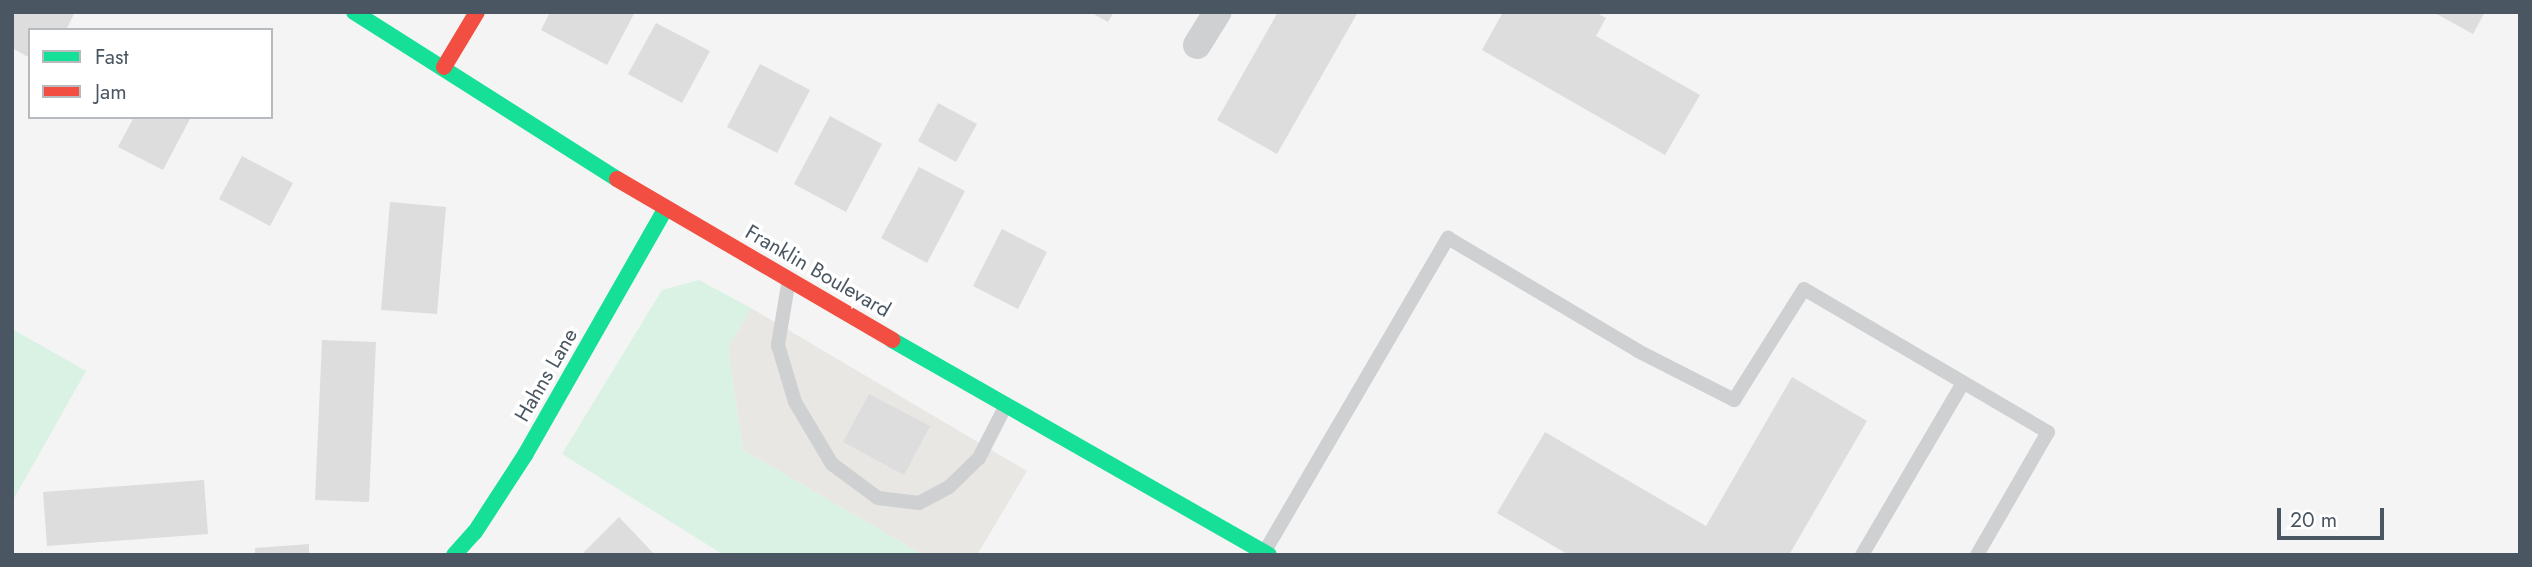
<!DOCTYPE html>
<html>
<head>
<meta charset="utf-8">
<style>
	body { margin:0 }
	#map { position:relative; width:2532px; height:567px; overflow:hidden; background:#f4f4f4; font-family:Jost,sans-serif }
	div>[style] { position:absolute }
	.commercial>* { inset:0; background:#e8e7e3 }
	.green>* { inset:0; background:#d9f2e3 }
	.building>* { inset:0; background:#ddddde }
	.lane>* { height:14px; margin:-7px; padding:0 7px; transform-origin:7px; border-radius:7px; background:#ced0d2 }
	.street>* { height:28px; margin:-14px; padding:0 14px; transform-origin:14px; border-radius:14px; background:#ced0d2 }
	.fast>* { height:16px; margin:-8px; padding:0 8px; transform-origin:8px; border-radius:8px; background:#16e098 }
	.jam>* { height:16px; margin:-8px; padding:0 8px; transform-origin:8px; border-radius:8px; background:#f24e42 }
	span { translate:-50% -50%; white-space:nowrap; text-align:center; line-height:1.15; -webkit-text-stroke:7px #fff; paint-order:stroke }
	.street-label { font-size:21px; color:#4a5661 }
	.frame { position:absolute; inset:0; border:14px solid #4a5661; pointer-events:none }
	.legend { position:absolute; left:28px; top:28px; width:245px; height:91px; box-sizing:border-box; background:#fff; border:2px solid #b7bbc0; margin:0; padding:9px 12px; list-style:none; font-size:21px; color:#4a5661 }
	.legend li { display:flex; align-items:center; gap:14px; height:35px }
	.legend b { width:35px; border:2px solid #b7bbc0 }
	.scale { position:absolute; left:2277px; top:508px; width:107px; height:32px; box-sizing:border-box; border:4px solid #4a5661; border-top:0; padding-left:9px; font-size:21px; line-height:24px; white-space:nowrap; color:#4a5661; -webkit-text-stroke:5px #fff; paint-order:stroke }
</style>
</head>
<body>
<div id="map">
	<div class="commercial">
		<div style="clip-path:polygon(751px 308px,1027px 471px,977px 555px,923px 555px,743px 450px,728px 348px)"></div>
	</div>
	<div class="green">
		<div style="clip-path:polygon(699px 280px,751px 308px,728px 348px,743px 450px,923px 555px,724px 555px,562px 454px,662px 290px)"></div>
		<div style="clip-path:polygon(12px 329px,86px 371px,12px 502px)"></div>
	</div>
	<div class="building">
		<div style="clip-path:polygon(12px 12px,75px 12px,66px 30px,30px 30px,30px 58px,12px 48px)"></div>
		<div style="clip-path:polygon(550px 12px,635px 12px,607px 65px,541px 30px)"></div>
		<div style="clip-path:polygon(1090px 12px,1114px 12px,1108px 22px)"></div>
		<div style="clip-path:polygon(1278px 12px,1358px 12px,1277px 154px,1217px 120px)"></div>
		<div style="clip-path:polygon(1503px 12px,1595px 12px,1606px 18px,1596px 36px,1700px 95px,1665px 155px,1482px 50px)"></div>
		<div style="clip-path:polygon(2433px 12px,2485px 12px,2473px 34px)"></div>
		<div style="clip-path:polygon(656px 23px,710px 51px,682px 103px,628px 74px)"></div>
		<div style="clip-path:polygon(760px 64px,810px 90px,777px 153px,727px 127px)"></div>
		<div style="clip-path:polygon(938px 103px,977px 124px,956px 162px,918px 141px)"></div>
		<div style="clip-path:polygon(830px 116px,882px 144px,846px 212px,794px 184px)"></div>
		<div style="clip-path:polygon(134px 117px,191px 117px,163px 170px,118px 147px)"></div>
		<div style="clip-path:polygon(242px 156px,293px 183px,270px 226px,219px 199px)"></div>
		<div style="clip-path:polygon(919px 167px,965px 191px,927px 263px,881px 238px)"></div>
		<div style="clip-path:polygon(390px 202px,446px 207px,437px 314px,381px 310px)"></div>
		<div style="clip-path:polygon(1002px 229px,1047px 252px,1018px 309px,973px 286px)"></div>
		<div style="clip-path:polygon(322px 340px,376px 342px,369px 502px,315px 500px)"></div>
		<div style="clip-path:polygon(1792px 377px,1867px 421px,1789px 555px,1569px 555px,1497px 513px,1545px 432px,1706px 526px)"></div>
		<div style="clip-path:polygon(869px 394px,930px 426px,904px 475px,843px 442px)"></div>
		<div style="clip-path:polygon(204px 480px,208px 534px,47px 546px,43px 492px)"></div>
		<div style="clip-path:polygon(619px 517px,655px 555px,581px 555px)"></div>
		<div style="clip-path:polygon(309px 544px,309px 555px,255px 555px,255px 548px)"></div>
	</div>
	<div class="lane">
		<div style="left:788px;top:285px;width:61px;rotate:99.5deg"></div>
		<div style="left:778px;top:345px;width:59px;rotate:73.4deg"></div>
		<div style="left:795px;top:402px;width:72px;rotate:59.2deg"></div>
		<div style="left:832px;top:464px;width:57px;rotate:36.5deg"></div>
		<div style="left:878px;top:498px;width:41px;rotate:7deg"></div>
		<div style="left:919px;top:503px;width:34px;rotate:-28deg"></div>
		<div style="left:949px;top:487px;width:42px;rotate:-44deg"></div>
		<div style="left:979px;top:458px;width:59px;rotate:-63deg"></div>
		<div style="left:1265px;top:551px;width:363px;rotate:-59.7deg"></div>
		<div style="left:1448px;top:238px;width:221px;rotate:30.7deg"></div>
		<div style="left:1638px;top:351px;width:108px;rotate:27deg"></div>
		<div style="left:1734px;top:400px;width:131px;rotate:-57.8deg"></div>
		<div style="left:1804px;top:289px;width:283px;rotate:30.4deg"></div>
		<div style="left:2048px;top:432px;width:142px;rotate:120deg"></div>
		<div style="left:1862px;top:555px;width:199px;rotate:-59.6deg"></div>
	</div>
	<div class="street">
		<div style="left:1197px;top:45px;width:39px;rotate:-58deg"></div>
	</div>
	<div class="fast">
		<div style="left:354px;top:12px;width:312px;rotate:32.4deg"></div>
		<div style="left:892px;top:340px;width:434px;rotate:29.7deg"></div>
		<div style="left:454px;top:555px;width:31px;rotate:-48deg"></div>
		<div style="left:475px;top:532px;width:92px;rotate:-57deg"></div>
		<div style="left:525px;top:455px;width:282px;rotate:-60.3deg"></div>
	</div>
	<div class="jam">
		<div style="left:444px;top:67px;width:64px;rotate:-59deg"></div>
		<div style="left:617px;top:179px;width:319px;rotate:30.3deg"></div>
	</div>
	<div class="street-label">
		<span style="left:818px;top:271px;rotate:30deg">Franklin Boulevard</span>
		<span style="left:546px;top:375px;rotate:-60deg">Hahns Lane</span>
	</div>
	<div class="frame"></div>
	<ul class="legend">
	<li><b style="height:9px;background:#16e098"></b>Fast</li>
	<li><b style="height:9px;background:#f24e42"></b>Jam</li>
	</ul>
	<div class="scale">20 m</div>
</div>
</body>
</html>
